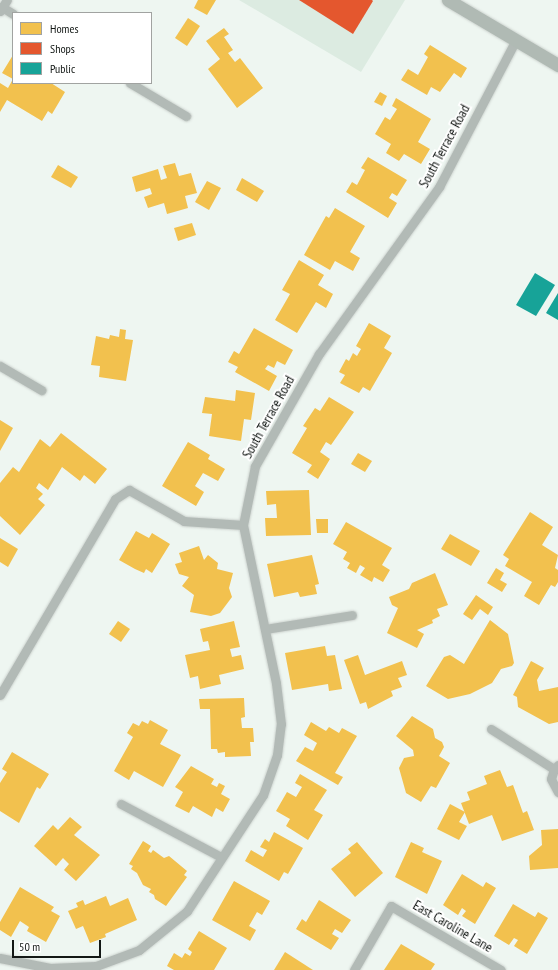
<!DOCTYPE html>
<html>
<head>
<meta charset="utf-8">
<style>
	body { margin:0 }
	#map { position:relative; width:558px; height:970px; overflow:hidden; background:#eef6f1; font-family:"PT Sans Narrow",sans-serif }
	div>[style] { position:absolute }
	.built>* { inset:0; background:#dcebe1 }
	.homes>* { inset:0; background:#f2c14e }
	.shops>* { inset:0; background:#e4572e }
	.public>* { inset:0; background:#17a398 }
	.roads { filter:drop-shadow(0 0 1px #ccd2ce) drop-shadow(0 0 1px #ccd2ce) }
	.street>* { height:9px; margin:-4.5px; padding:0 4.5px; transform-origin:4.5px; border-radius:4.5px; background:#b2bab6 }
	.secondary>* { height:13px; margin:-6.5px; padding:0 6.5px; transform-origin:6.5px; border-radius:6.5px; background:#b0bab4 }
	span { translate:-50% -50%; white-space:nowrap; text-align:center; line-height:1.15; -webkit-text-stroke:4px #fff; paint-order:stroke }
	.street-label { font-size:14px; color:#131815 }
	.legend { position:absolute; left:12px; top:12px; width:140px; height:72px; box-sizing:border-box; background:#fff; border:1px solid #a1a3a1; margin:0; padding:5px 7px; list-style:none; font-size:12px; color:#131815 }
	.legend li { display:flex; align-items:center; gap:8px; height:20px }
	.legend b { width:20px; border:1px solid #a1a3a1 }
	.scale { position:absolute; left:12px; top:940px; width:89px; height:18px; box-sizing:border-box; border:2px solid #131815; border-top:0; padding-left:5px; font-size:12px; line-height:14px; white-space:nowrap; color:#131815; -webkit-text-stroke:3px #fff; paint-order:stroke }
</style>
</head>
<body>
<div id="map">
	<div class="built">
		<div style="clip-path:polygon(239px 0,405px 0,361px 72px)"></div>
	</div>
	<div class="homes">
		<div style="clip-path:polygon(198px 0,216px 0,207px 15px,194px 8px)"></div>
		<div style="clip-path:polygon(188px 18px,200px 26px,187px 46px,175px 38px)"></div>
		<div style="clip-path:polygon(224px 28px,229px 34px,224px 37px,233px 50px,228px 53px,235px 62px,240px 58px,263px 88px,237px 108px,208px 69px,220px 59px,206px 41px)"></div>
		<div style="clip-path:polygon(430px 45px,467px 68px,461px 78px,454px 73px,440px 92px,431px 87px,427px 95px,401px 80px,408px 69px,418px 75px,428px 57px,424px 54px)"></div>
		<div style="clip-path:polygon(13px 55px,13px 83px,51px 83px,65px 92px,52px 114px,48px 111px,42px 121px,7px 100px,0 112px,0 83px,8px 88px,13px 79px,2px 73px)"></div>
		<div style="clip-path:polygon(380px 92px,387px 96px,382px 106px,374px 102px)"></div>
		<div style="clip-path:polygon(396px 98px,431px 119px,418px 142px,430px 149px,421px 164px,404px 154px,399px 161px,386px 153px,391px 144px,375px 134px,385px 117px,390px 120px,397px 109px,392px 106px)"></div>
		<div style="clip-path:polygon(368px 157px,407px 180px,397px 196px,392px 193px,389px 198px,397px 203px,388px 218px,346px 192px,352px 182px,357px 185px,365px 170px,361px 168px)"></div>
		<div style="clip-path:polygon(175px 163px,179px 176px,191px 173px,197px 193px,185px 196px,188px 208px,167px 214px,164px 203px,148px 208px,144px 197px,152px 194px,150px 188px,136px 192px,132px 177px,158px 169px,161px 180px,167px 178px,163px 166px)"></div>
		<div style="clip-path:polygon(58px 165px,78px 177px,71px 188px,51px 177px)"></div>
		<div style="clip-path:polygon(242px 178px,264px 191px,257px 202px,236px 190px)"></div>
		<div style="clip-path:polygon(207px 181px,221px 188px,209px 210px,195px 202px)"></div>
		<div style="clip-path:polygon(335px 208px,365px 226px,350px 252px,360px 258px,353px 271px,335px 261px,330px 270px,304px 255px,326px 216px,329px 218px)"></div>
		<div style="clip-path:polygon(192px 223px,196px 235px,178px 241px,174px 228px)"></div>
		<div style="clip-path:polygon(299px 260px,324px 275px,318px 285px,333px 294px,326px 308px,316px 302px,297px 333px,275px 320px,290px 294px,282px 290px)"></div>
		<div style="clip-path:polygon(369px 323px,391px 336px,384px 348px,392px 353px,370px 391px,363px 387px,359px 393px,340px 383px,345px 375px,339px 372px,346px 359px,349px 361px,353px 353px,357px 356px,361px 349px,356px 346px)"></div>
		<div style="clip-path:polygon(254px 328px,293px 350px,285px 365px,277px 361px,274px 368px,268px 365px,265px 369px,277px 376px,269px 391px,235px 372px,238px 367px,228px 362px,234px 351px,239px 354px)"></div>
		<div style="clip-path:polygon(120px 329px,126px 330px,125px 339px,133px 340px,126px 381px,99px 377px,100px 366px,91px 365px,96px 336px,109px 339px,110px 335px,119px 337px)"></div>
		<div style="clip-path:polygon(236px 390px,255px 393px,251px 420px,244px 419px,241px 441px,209px 436px,212px 414px,202px 413px,205px 397px,235px 401px)"></div>
		<div style="clip-path:polygon(329px 397px,354px 412px,331px 445px,326px 442px,320px 452px,330px 459px,318px 479px,307px 472px,312px 465px,292px 453px,307px 428px,303px 426px,315px 408px,320px 411px)"></div>
		<div style="clip-path:polygon(0 420px,13px 428px,0 451px)"></div>
		<div style="clip-path:polygon(61px 433px,107px 469px,95px 484px,84px 475px,80px 481px,62px 467px,48px 490px,39px 483px,36px 488px,43px 494px,38px 499px,45px 505px,20px 535px,0 516px,0 483px,13px 467px,19px 472px,40px 439px,50px 447px)"></div>
		<div style="clip-path:polygon(188px 442px,210px 455px,208px 459px,225px 469px,218px 481px,203px 473px,195px 486px,204px 492px,196px 506px,162px 486px)"></div>
		<div style="clip-path:polygon(358px 453px,372px 461px,365px 472px,351px 464px)"></div>
		<div style="clip-path:polygon(309px 490px,311px 535px,266px 536px,265px 518px,277px 518px,276px 504px,267px 505px,266px 491px)"></div>
		<div style="clip-path:polygon(530px 512px,553px 527px,542px 545px,558px 555px,555px 568px,558px 570px,558px 582px,555px 587px,551px 585px,539px 605px,524px 596px,532px 582px,505px 566px,509px 559px,503px 555px)"></div>
		<div style="clip-path:polygon(316px 519px,328px 519px,328px 533px,317px 533px)"></div>
		<div style="clip-path:polygon(346px 522px,392px 548px,382px 565px,390px 570px,383px 582px,374px 577px,372px 582px,360px 575px,365px 568px,360px 565px,356px 573px,347px 568px,350px 563px,343px 559px,347px 552px,333px 544px)"></div>
		<div style="clip-path:polygon(136px 531px,149px 538px,152px 533px,170px 544px,152px 573px,146px 569px,144px 573px,135px 569px,119px 560px)"></div>
		<div style="clip-path:polygon(450px 534px,480px 551px,471px 566px,441px 549px)"></div>
		<div style="clip-path:polygon(0 538px,18px 549px,8px 567px,0 562px)"></div>
		<div style="clip-path:polygon(199px 546px,204px 560px,208px 555px,218px 563px,217px 569px,233px 573px,229px 588px,232px 597px,220px 613px,211px 616px,190px 612px,194px 595px,182px 586px,189px 577px,179px 574px,175px 564px,182px 562px,179px 553px)"></div>
		<div style="clip-path:polygon(312px 555px,319px 584px,315px 585px,317px 594px,300px 597px,298px 592px,274px 597px,267px 564px)"></div>
		<div style="clip-path:polygon(496px 568px,504px 573px,500px 580px,507px 584px,502px 592px,487px 583px)"></div>
		<div style="clip-path:polygon(435px 573px,448px 605px,437px 609px,440px 616px,432px 620px,433px 623px,417px 630px,424px 634px,417px 648px,387px 633px,398px 608px,392px 605px,389px 597px,409px 589px,412px 583px)"></div>
		<div style="clip-path:polygon(476px 595px,493px 607px,488px 615px,480px 609px,472px 620px,463px 614px)"></div>
		<div style="clip-path:polygon(490px 620px,508px 634px,514px 663px,512px 666px,501px 669px,492px 683px,470px 694px,448px 699px,426px 686px,444px 657px,450px 655px,464px 664px)"></div>
		<div style="clip-path:polygon(118px 621px,130px 629px,121px 642px,109px 634px)"></div>
		<div style="clip-path:polygon(234px 621px,240px 647px,230px 649px,232px 657px,241px 655px,244px 669px,219px 675px,221px 684px,200px 689px,198px 676px,190px 678px,185px 655px,210px 650px,208px 641px,203px 642px,200px 629px)"></div>
		<div style="clip-path:polygon(325px 646px,327px 656px,335px 655px,342px 689px,329px 691px,328px 684px,292px 690px,285px 653px)"></div>
		<div style="clip-path:polygon(358px 655px,365px 675px,402px 661px,407px 675px,398px 678px,402px 687px,391px 691px,393px 696px,368px 709px,366px 702px,360px 704px,344px 660px)"></div>
		<div style="clip-path:polygon(531px 661px,544px 668px,537px 680px,539px 691px,558px 687px,558px 722px,549px 724px,518px 707px,517px 697px,513px 695px)"></div>
		<div style="clip-path:polygon(244px 698px,245px 717px,241px 718px,242px 728px,253px 728px,254px 742px,250px 742px,251px 756px,225px 757px,225px 752px,218px 753px,217px 749px,211px 749px,210px 709px,200px 709px,199px 699px)"></div>
		<div style="clip-path:polygon(412px 716px,433px 729px,435px 738px,442px 742px,444px 747px,439px 756px,450px 763px,436px 788px,431px 786px,421px 802px,406px 793px,399px 768px,404px 758px,414px 756px,413px 750px,396px 736px)"></div>
		<div style="clip-path:polygon(150px 720px,168px 730px,160px 744px,181px 755px,163px 787px,134px 771px,129px 780px,114px 771px,133px 737px,127px 733px,133px 723px,139px 726px,142px 721px,148px 724px)"></div>
		<div style="clip-path:polygon(311px 722px,326px 731px,329px 727px,339px 733px,342px 728px,357px 736px,335px 773px,343px 777px,338px 785px,296px 761px,305px 747px,313px 751px,317px 743px,304px 735px)"></div>
		<div style="clip-path:polygon(12px 752px,49px 774px,40px 789px,37px 787px,19px 823px,0 811px,0 783px,7px 772px,2px 769px)"></div>
		<div style="clip-path:polygon(191px 766px,214px 779px,211px 784px,217px 787px,219px 783px,225px 786px,221px 794px,230px 799px,223px 812px,216px 808px,212px 817px,193px 806px,189px 813px,175px 806px,183px 792px,175px 787px)"></div>
		<div style="clip-path:polygon(500px 770px,507px 787px,513px 785px,523px 813px,527px 811px,534px 830px,502px 841px,492px 815px,469px 824px,461px 803px,470px 800px,467px 792px,487px 784px,484px 776px)"></div>
		<div style="clip-path:polygon(300px 774px,327px 790px,314px 810px,323px 815px,308px 840px,286px 826px,290px 819px,276px 811px,287px 792px,296px 797px,302px 787px,295px 783px)"></div>
		<div style="clip-path:polygon(450px 804px,465px 812px,459px 822px,467px 826px,459px 840px,437px 829px)"></div>
		<div style="clip-path:polygon(70px 817px,82px 827px,74px 835px,100px 855px,76px 881px,64px 870px,69px 864px,63px 858px,56px 866px,34px 846px,53px 825px,58px 830px)"></div>
		<div style="clip-path:polygon(558px 829px,558px 868px,530px 870px,529px 856px,542px 845px,541px 830px)"></div>
		<div style="clip-path:polygon(274px 832px,303px 848px,288px 874px,284px 872px,279px 881px,245px 861px,251px 850px,263px 857px,267px 850px,260px 847px,265px 839px,269px 842px)"></div>
		<div style="clip-path:polygon(143px 841px,151px 846px,148px 851px,151px 853px,153px 850px,164px 858px,169px 856px,187px 871px,184px 875px,187px 877px,166px 906px,155px 899px,154px 895px,149px 892px,151px 889px,143px 885px,137px 873px,131px 869px,133px 866px,129px 864px)"></div>
		<div style="clip-path:polygon(357px 842px,383px 873px,355px 897px,331px 869px,351px 853px,348px 849px)"></div>
		<div style="clip-path:polygon(411px 842px,424px 848px,422px 852px,442px 861px,427px 894px,395px 877px)"></div>
		<div style="clip-path:polygon(462px 874px,483px 887px,486px 882px,496px 888px,475px 924px,462px 916px,466px 911px,462px 908px,458px 915px,443px 905px)"></div>
		<div style="clip-path:polygon(234px 881px,270px 901px,262px 915px,257px 912px,249px 926px,256px 930px,250px 941px,212px 920px)"></div>
		<div style="clip-path:polygon(20px 887px,54px 907px,51px 911px,60px 916px,46px 942px,27px 931px,29px 927px,20px 921px,11px 937px,0 930px,0 922px)"></div>
		<div style="clip-path:polygon(106px 896px,110px 906px,128px 898px,137px 920px,105px 934px,106px 937px,90px 943px,83px 926px,76px 929px,68px 911px,78px 907px,76px 903px,83px 900px,85px 905px)"></div>
		<div style="clip-path:polygon(319px 900px,351px 920px,342px 933px,335px 929px,332px 934px,339px 938px,331px 950px,296px 929px,302px 919px,306px 922px)"></div>
		<div style="clip-path:polygon(513px 904px,535px 917px,538px 912px,548px 918px,527px 954px,514px 946px,518px 940px,514px 938px,509px 945px,494px 936px)"></div>
		<div style="clip-path:polygon(199px 931px,227px 948px,214px 970px,174px 970px,167px 966px,174px 953px,182px 958px,185px 953px,190px 956px,192px 952px,188px 949px)"></div>
		<div style="clip-path:polygon(401px 944px,435px 964px,431px 970px,384px 970px)"></div>
		<div style="clip-path:polygon(285px 952px,313px 970px,274px 970px)"></div>
	</div>
	<div class="shops">
		<div style="clip-path:polygon(299px 0,372px 0,373px 1px,353px 34px)"></div>
	</div>
	<div class="public">
		<div style="clip-path:polygon(535px 273px,555px 285px,536px 316px,516px 305px)"></div>
		<div style="clip-path:polygon(558px 293px,558px 320px,546px 313px)"></div>
	</div>
	<div class="roads">
		<div class="street">
			<div style="left:2px;top:7px;width:13px;rotate:32deg"></div>
			<div style="left:0;top:11px;width:13px;rotate:-58deg"></div>
			<div style="left:130px;top:83px;width:65px;rotate:30.5deg"></div>
			<div style="left:0;top:366px;width:48px;rotate:30.3deg"></div>
			<div style="left:265px;top:629px;width:88px;rotate:-9.1deg"></div>
			<div style="left:0;top:695px;width:227px;rotate:-59.6deg"></div>
			<div style="left:115px;top:499px;width:17px;rotate:-33deg"></div>
			<div style="left:129px;top:490px;width:63px;rotate:29.4deg"></div>
			<div style="left:184px;top:521px;width:59px;rotate:3.9deg"></div>
			<div style="left:491px;top:729px;width:75px;rotate:32.4deg"></div>
			<div style="left:558px;top:765px;width:6px;rotate:135deg"></div>
			<div style="left:554px;top:769px;width:10px;rotate:107deg"></div>
			<div style="left:551px;top:779px;width:15px;rotate:62deg"></div>
			<div style="left:121px;top:804px;width:113px;rotate:27.9deg"></div>
			<div style="left:0;top:958px;width:51px;rotate:11.3deg"></div>
			<div style="left:50px;top:968px;width:46px;rotate:-2.5deg"></div>
			<div style="left:96px;top:966px;width:46px;rotate:-20.4deg"></div>
			<div style="left:139px;top:950px;width:62px;rotate:-39.1deg"></div>
			<div style="left:187px;top:911px;width:139px;rotate:-56.8deg"></div>
			<div style="left:263px;top:795px;width:42px;rotate:-70.7deg"></div>
			<div style="left:277px;top:755px;width:31px;rotate:-83deg"></div>
			<div style="left:281px;top:724px;width:41px;rotate:-97deg"></div>
			<div style="left:276px;top:683px;width:161px;rotate:-101.8deg"></div>
			<div style="left:243px;top:525px;width:60px;rotate:-78.5deg"></div>
			<div style="left:255px;top:466px;width:129px;rotate:-60.3deg"></div>
			<div style="left:319px;top:354px;width:206px;rotate:-54.3deg"></div>
			<div style="left:439px;top:187px;width:166px;rotate:-62.4deg"></div>
			<div style="left:354px;top:970px;width:74px;rotate:-60deg"></div>
			<div style="left:391px;top:906px;width:127px;rotate:30.2deg"></div>
		</div>
		<div class="secondary">
			<div style="left:448px;top:0;width:128px;rotate:30.6deg"></div>
		</div>
	</div>
	<div class="street-label">
		<span style="left:444px;top:146px;rotate:-62deg">South Terrace Road</span>
		<span style="left:268px;top:417px;rotate:-61deg">South Terrace Road</span>
		<span style="left:453px;top:926px;rotate:30deg">East Caroline Lane</span>
	</div>
	<ul class="legend">
	<li><b style="height:11px;background:#f2c14e"></b>Homes</li>
	<li><b style="height:11px;background:#e4572e"></b>Shops</li>
	<li><b style="height:11px;background:#17a398"></b>Public</li>
	</ul>
	<div class="scale">50 m</div>
</div>
</body>
</html>
